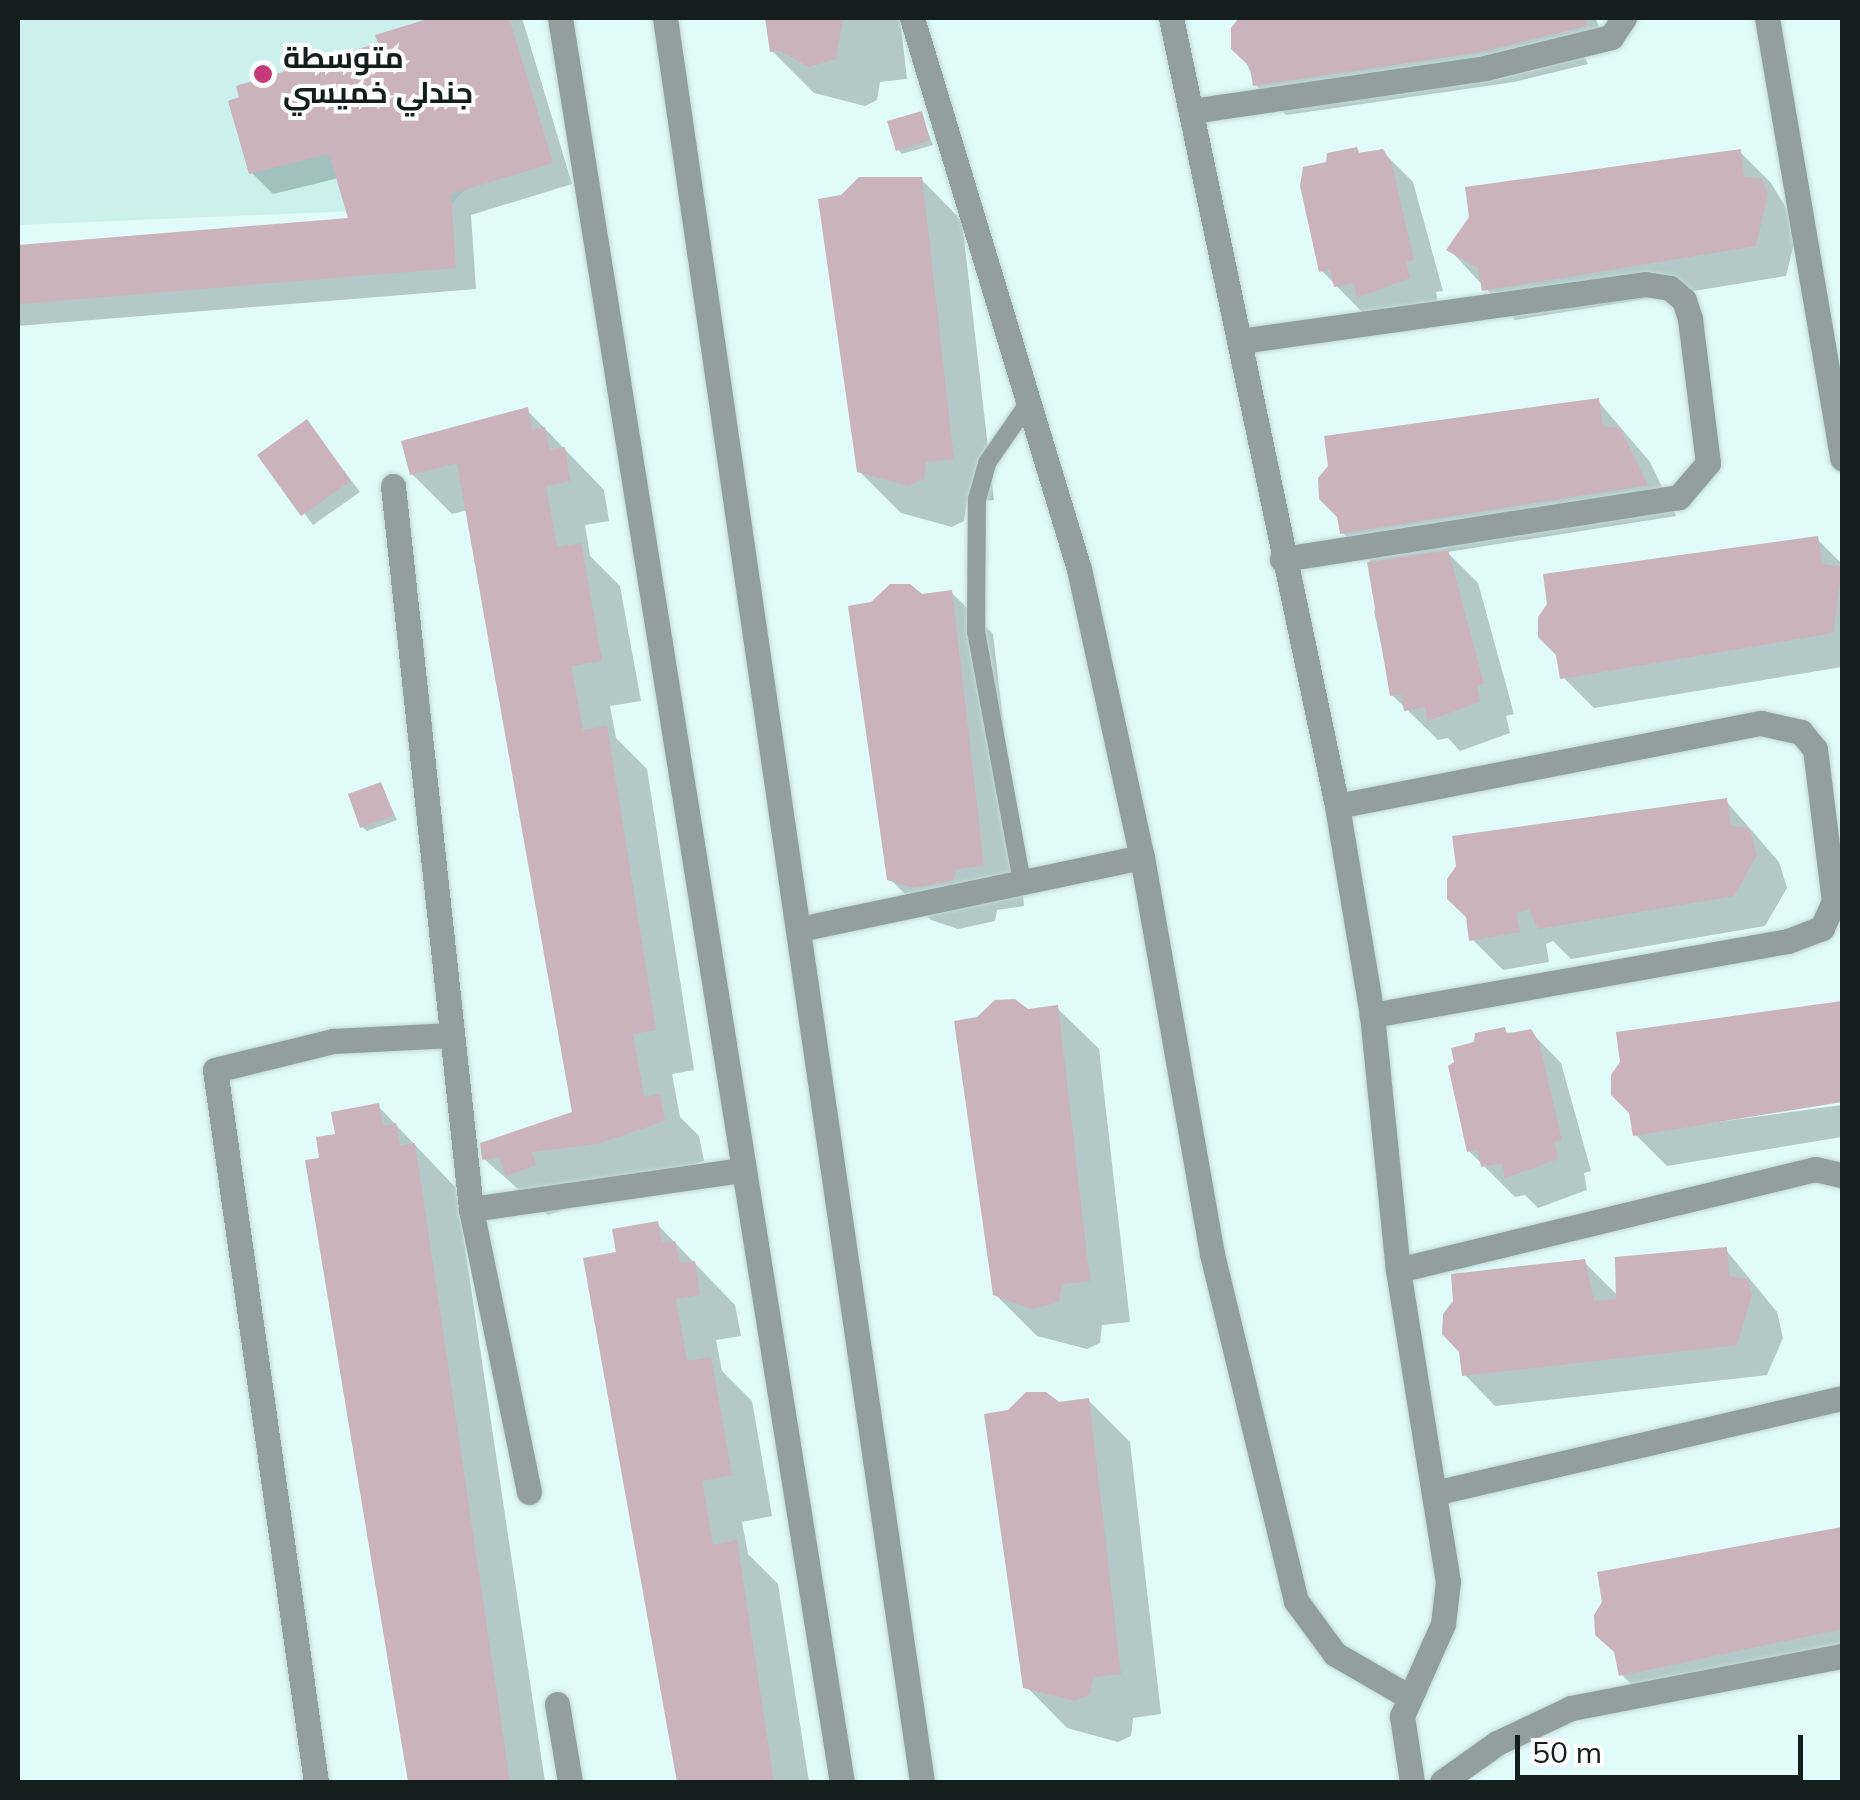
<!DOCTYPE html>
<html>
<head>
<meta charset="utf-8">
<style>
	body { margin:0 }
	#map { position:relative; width:1860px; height:1800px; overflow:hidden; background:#e0fbf9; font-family:Mulish,Cairo,sans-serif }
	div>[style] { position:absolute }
	.built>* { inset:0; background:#cbf0ed }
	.shadow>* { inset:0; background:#0003 }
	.building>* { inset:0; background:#cab3ba }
	.roads { filter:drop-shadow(0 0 2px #bfd8d6) drop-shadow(0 0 2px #bfd8d6) }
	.service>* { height:18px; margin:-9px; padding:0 9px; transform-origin:9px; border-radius:9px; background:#939f9e }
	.minor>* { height:25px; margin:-12.5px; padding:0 12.5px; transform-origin:12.5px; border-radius:12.5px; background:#939f9e }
	.dots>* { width:28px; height:28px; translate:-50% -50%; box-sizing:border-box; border:5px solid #fff; border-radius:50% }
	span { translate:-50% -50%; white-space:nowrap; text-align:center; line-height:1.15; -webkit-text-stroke:8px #fff; paint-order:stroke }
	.poi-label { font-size:30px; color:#141e1d; font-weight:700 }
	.left { translate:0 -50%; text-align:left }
	.frame { position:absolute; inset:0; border:20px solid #141e1d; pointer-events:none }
	.scale { position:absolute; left:1515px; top:1735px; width:288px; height:45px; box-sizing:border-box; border:5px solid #141e1d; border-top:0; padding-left:12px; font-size:30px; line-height:35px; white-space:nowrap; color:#141e1d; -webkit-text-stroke:8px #fff; paint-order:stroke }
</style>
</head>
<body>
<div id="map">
	<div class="built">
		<div style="clip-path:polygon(18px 18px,497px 18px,519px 130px,449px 207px,18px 225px)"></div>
	</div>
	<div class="shadow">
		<div style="clip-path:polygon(438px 18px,522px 18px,572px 184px,471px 215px,476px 289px,18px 326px,18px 247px,352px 220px,339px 178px,273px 194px,252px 173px,381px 44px)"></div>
		<div style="clip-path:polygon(767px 18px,900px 18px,907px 79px,880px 82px,877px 100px,865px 106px,814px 93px,772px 51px)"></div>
		<div style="clip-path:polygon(1242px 18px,1596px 18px,1599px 28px,1574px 34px,1588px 64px,1514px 82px,1286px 115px,1255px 84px,1233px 29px)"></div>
		<div style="clip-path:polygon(921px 114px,933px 145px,902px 154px,898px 149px)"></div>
		<div style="clip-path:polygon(1382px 151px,1413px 182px,1443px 291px,1436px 292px,1439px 309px,1367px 317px,1322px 271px,1329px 155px)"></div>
		<div style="clip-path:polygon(1740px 152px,1771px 183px,1798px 227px,1786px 276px,1515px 320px,1450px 250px)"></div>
		<div style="clip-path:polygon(921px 179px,962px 221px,994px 500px,967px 502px,964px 521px,952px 527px,901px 513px,859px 471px,843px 197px)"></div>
		<div style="clip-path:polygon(1598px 401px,1650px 462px,1676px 516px,1447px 552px,1478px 583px,1514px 714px,1506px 716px,1510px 733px,1460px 751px,1448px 738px,1438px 740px,1392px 695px,1374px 611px,1379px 606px,1373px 564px,1342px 532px)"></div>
		<div style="clip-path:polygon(527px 410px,604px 490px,609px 521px,585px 525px,590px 556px,620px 586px,641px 701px,610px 706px,616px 738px,647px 769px,694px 1070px,672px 1074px,680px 1117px,699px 1136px,704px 1161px,548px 1215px,484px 1159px,575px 1113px,468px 510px,452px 514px,412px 474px)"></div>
		<div style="clip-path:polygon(307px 422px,360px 492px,313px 525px,261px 455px)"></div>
		<div style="clip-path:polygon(1817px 539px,1842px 564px,1842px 667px,1594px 708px,1563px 677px)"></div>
		<div style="clip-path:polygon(951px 592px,993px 634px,1024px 906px,997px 910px,995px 921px,958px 929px,931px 920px,889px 878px)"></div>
		<div style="clip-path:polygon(381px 785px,397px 820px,367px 831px,362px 827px)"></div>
		<div style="clip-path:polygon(1726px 801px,1779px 862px,1787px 888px,1765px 926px,1571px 959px,1553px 941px,1546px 944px,1549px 962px,1503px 970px,1472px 939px,1468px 916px)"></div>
		<div style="clip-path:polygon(1842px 1004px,1842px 1099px,1645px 1132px,1842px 1105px,1842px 1137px,1667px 1166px,1636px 1135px,1619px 1034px)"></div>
		<div style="clip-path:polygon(1057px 1008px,1099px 1049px,1130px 1322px,1102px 1325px,1100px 1343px,1087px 1349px,1037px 1336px,995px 1294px,978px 1019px)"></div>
		<div style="clip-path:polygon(1530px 1031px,1561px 1063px,1591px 1171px,1584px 1173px,1587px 1190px,1538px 1208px,1525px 1195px,1515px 1197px,1469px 1151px,1477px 1035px)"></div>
		<div style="clip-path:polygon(378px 1106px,456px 1188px,545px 1782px,410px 1782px,308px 1162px,322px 1160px,338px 1136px)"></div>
		<div style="clip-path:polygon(657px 1224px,735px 1305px,741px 1336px,716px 1340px,722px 1371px,752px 1401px,772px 1516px,742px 1522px,748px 1554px,778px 1584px,809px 1782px,679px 1782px,586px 1260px,619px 1254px)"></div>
		<div style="clip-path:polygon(1726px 1250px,1777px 1312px,1783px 1338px,1767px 1375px,1495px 1406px,1465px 1375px,1453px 1276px,1584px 1262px,1618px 1296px)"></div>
		<div style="clip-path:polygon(1088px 1400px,1130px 1442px,1161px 1714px,1133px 1718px,1131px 1736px,1118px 1742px,1067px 1728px,1026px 1686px,1058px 1404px)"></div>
		<div style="clip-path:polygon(1842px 1530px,1842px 1665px,1652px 1705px,1621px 1674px,1600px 1574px)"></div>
	</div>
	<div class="building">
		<div style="clip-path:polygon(431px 18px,509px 18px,553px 163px,451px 194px,456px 268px,18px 304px,18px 245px,348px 218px,329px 154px,249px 174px,228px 101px,239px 97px,236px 86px,378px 43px,375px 35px)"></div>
		<div style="clip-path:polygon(765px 18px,843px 18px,836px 59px,809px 67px,780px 51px,770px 52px)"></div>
		<div style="clip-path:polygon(1239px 18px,1586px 18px,1587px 26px,1482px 52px,1253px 86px,1250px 67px,1231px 49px,1231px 28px)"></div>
		<div style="clip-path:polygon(922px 111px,930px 140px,896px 151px,887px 121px)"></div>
		<div style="clip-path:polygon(1357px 147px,1359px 153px,1383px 149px,1391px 162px,1414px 260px,1406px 262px,1410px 278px,1357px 298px,1354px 283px,1334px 287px,1330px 270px,1319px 272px,1300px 186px,1303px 167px,1326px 162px,1327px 153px)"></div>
		<div style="clip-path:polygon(1741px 149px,1744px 177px,1762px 179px,1768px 194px,1756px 246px,1482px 291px,1478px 268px,1446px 250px,1469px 217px,1465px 187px)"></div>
		<div style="clip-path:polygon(859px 177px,922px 177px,954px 459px,926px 462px,924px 479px,909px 486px,857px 472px,818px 199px,841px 195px)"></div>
		<div style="clip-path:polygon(1599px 398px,1603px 426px,1620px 428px,1648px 485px,1340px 534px,1337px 517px,1319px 499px,1318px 478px,1328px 466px,1324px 436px)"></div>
		<div style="clip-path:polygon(528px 407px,532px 430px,545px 427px,550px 450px,565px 447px,570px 481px,546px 486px,557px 547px,581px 543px,602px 661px,571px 666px,583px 730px,607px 726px,656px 1030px,633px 1034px,644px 1097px,660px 1094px,665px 1121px,597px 1144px,532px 1152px,536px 1165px,506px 1176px,499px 1157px,482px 1160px,480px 1143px,572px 1112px,457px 463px,410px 475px,401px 441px)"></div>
		<div style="clip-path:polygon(307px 419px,351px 481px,301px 516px,257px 455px)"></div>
		<div style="clip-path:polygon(1818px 536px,1822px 564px,1842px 567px,1833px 633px,1560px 679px,1556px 655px,1538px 637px,1538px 617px,1547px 604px,1543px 574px)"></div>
		<div style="clip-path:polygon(1448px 550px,1484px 684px,1477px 685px,1480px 702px,1427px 721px,1425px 707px,1404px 711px,1401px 694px,1390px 696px,1367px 562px)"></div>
		<div style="clip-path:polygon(890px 584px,910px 584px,922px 594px,952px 590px,984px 866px,956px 869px,954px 880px,915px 888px,887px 880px,848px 606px,871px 602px)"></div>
		<div style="clip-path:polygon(381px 782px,394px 815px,360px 828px,348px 794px)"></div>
		<div style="clip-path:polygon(1727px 798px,1731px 826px,1749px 828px,1757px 855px,1734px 896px,1538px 929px,1529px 909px,1516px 913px,1520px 932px,1469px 941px,1466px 917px,1447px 899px,1447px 879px,1456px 866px,1452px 836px)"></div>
		<div style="clip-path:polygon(1015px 999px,1028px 1009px,1058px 1005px,1090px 1281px,1062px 1284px,1059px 1302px,1032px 1309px,993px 1295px,954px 1021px,977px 1017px,995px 1000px)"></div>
		<div style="clip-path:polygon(1842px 1001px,1842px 1102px,1633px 1136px,1629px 1113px,1611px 1095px,1611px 1075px,1620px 1062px,1616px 1032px)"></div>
		<div style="clip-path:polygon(1505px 1027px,1507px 1034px,1531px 1029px,1539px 1042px,1562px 1141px,1554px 1142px,1558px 1159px,1505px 1178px,1502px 1163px,1481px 1167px,1478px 1150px,1467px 1152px,1448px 1066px,1454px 1062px,1451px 1048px,1474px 1042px,1475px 1033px)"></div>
		<div style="clip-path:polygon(379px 1103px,383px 1126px,396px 1123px,400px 1146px,415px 1143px,510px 1782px,408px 1782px,305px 1160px,319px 1158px,316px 1137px,335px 1134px,331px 1112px)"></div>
		<div style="clip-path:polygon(658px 1221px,662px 1243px,675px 1241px,680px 1263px,695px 1261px,700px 1295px,676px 1299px,687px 1361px,711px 1357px,732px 1475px,702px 1481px,713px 1545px,737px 1540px,774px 1782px,677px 1782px,583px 1258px,616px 1252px,612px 1229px)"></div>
		<div style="clip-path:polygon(1727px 1247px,1729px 1276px,1747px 1279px,1752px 1294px,1737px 1345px,1462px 1376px,1459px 1352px,1442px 1334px,1443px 1314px,1453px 1301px,1451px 1274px,1585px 1259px,1594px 1301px,1616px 1299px,1615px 1257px)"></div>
		<div style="clip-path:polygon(1026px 1392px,1046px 1392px,1059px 1402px,1089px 1398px,1121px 1674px,1093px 1677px,1090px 1694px,1075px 1701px,1023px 1688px,984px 1414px,1008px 1410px)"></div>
		<div style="clip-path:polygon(1842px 1527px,1842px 1629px,1619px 1676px,1614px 1652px,1595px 1635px,1594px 1615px,1602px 1602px,1597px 1572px)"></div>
	</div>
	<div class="roads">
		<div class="service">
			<div style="left:1022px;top:882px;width:254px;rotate:-100.4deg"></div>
			<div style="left:976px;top:632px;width:133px;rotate:-89.6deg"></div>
			<div style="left:977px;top:499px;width:37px;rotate:-74deg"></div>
			<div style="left:987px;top:463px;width:70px;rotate:-55.4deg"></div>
		</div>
		<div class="minor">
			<div style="left:560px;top:18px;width:1786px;rotate:80.92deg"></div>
			<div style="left:665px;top:18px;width:1783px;rotate:81.71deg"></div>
			<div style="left:912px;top:18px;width:576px;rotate:73.14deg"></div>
			<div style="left:1079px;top:569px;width:295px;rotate:77.7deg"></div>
			<div style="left:1142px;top:857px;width:403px;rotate:80deg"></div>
			<div style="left:1212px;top:1254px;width:357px;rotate:76.4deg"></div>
			<div style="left:1296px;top:1601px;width:66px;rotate:53.7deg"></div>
			<div style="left:1335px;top:1654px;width:82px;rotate:30deg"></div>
			<div style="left:1171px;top:18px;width:805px;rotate:78.1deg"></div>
			<div style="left:1337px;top:806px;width:212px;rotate:80.5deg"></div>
			<div style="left:1372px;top:1015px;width:256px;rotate:84.2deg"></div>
			<div style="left:1398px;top:1270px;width:315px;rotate:80.9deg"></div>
			<div style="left:1448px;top:1581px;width:43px;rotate:96.6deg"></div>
			<div style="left:1443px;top:1624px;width:101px;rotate:114deg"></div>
			<div style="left:1402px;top:1716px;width:67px;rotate:81.4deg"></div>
			<div style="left:1767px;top:18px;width:447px;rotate:80.3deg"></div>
			<div style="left:1191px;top:111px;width:297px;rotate:-8.3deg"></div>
			<div style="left:1485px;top:68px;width:130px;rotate:-13.8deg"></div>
			<div style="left:1611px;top:37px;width:23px;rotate:-56deg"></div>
			<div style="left:1240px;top:341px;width:409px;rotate:-8deg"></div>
			<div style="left:1645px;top:284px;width:25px;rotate:9deg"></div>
			<div style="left:1670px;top:288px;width:18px;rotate:41deg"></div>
			<div style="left:1684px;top:300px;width:20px;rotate:72deg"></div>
			<div style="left:1690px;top:319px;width:145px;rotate:82.9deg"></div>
			<div style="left:1708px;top:463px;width:45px;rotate:130.5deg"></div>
			<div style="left:1679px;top:497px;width:402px;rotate:171.1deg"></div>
			<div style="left:393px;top:486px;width:727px;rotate:83.84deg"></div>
			<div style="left:1337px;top:806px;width:432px;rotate:-11.1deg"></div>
			<div style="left:1761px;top:723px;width:41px;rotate:12.7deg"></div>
			<div style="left:1801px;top:732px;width:22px;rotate:51deg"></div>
			<div style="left:1815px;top:749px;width:153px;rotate:82.9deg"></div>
			<div style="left:1834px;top:901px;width:30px;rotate:114deg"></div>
			<div style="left:1822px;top:928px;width:36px;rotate:159deg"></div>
			<div style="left:1788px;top:941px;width:423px;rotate:169.9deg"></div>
			<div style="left:800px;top:929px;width:349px;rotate:-11.9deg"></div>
			<div style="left:1398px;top:1270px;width:429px;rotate:-13.6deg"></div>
			<div style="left:1815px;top:1169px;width:28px;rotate:13deg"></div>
			<div style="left:529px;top:1492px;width:289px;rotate:-101.6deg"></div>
			<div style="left:471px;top:1209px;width:272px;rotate:-8.2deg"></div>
			<div style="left:1434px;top:1493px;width:419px;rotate:-13.1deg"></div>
			<div style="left:557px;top:1704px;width:79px;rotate:80.5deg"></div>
			<div style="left:316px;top:1782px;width:719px;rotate:-98.07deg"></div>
			<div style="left:215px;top:1070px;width:122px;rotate:-13.8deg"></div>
			<div style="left:333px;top:1041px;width:119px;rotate:-2.9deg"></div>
			<div style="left:1442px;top:1782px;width:67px;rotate:-35.3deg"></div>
			<div style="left:1497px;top:1743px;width:82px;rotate:-25.3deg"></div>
			<div style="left:1571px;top:1708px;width:276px;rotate:-10.9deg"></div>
		</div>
	</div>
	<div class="dots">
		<div style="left:263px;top:74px;background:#c33b78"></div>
	</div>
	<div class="poi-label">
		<span class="left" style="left:283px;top:74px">متوسطة<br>جندلي خميسي</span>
	</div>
	<div class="frame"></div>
	<div class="scale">50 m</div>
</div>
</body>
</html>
